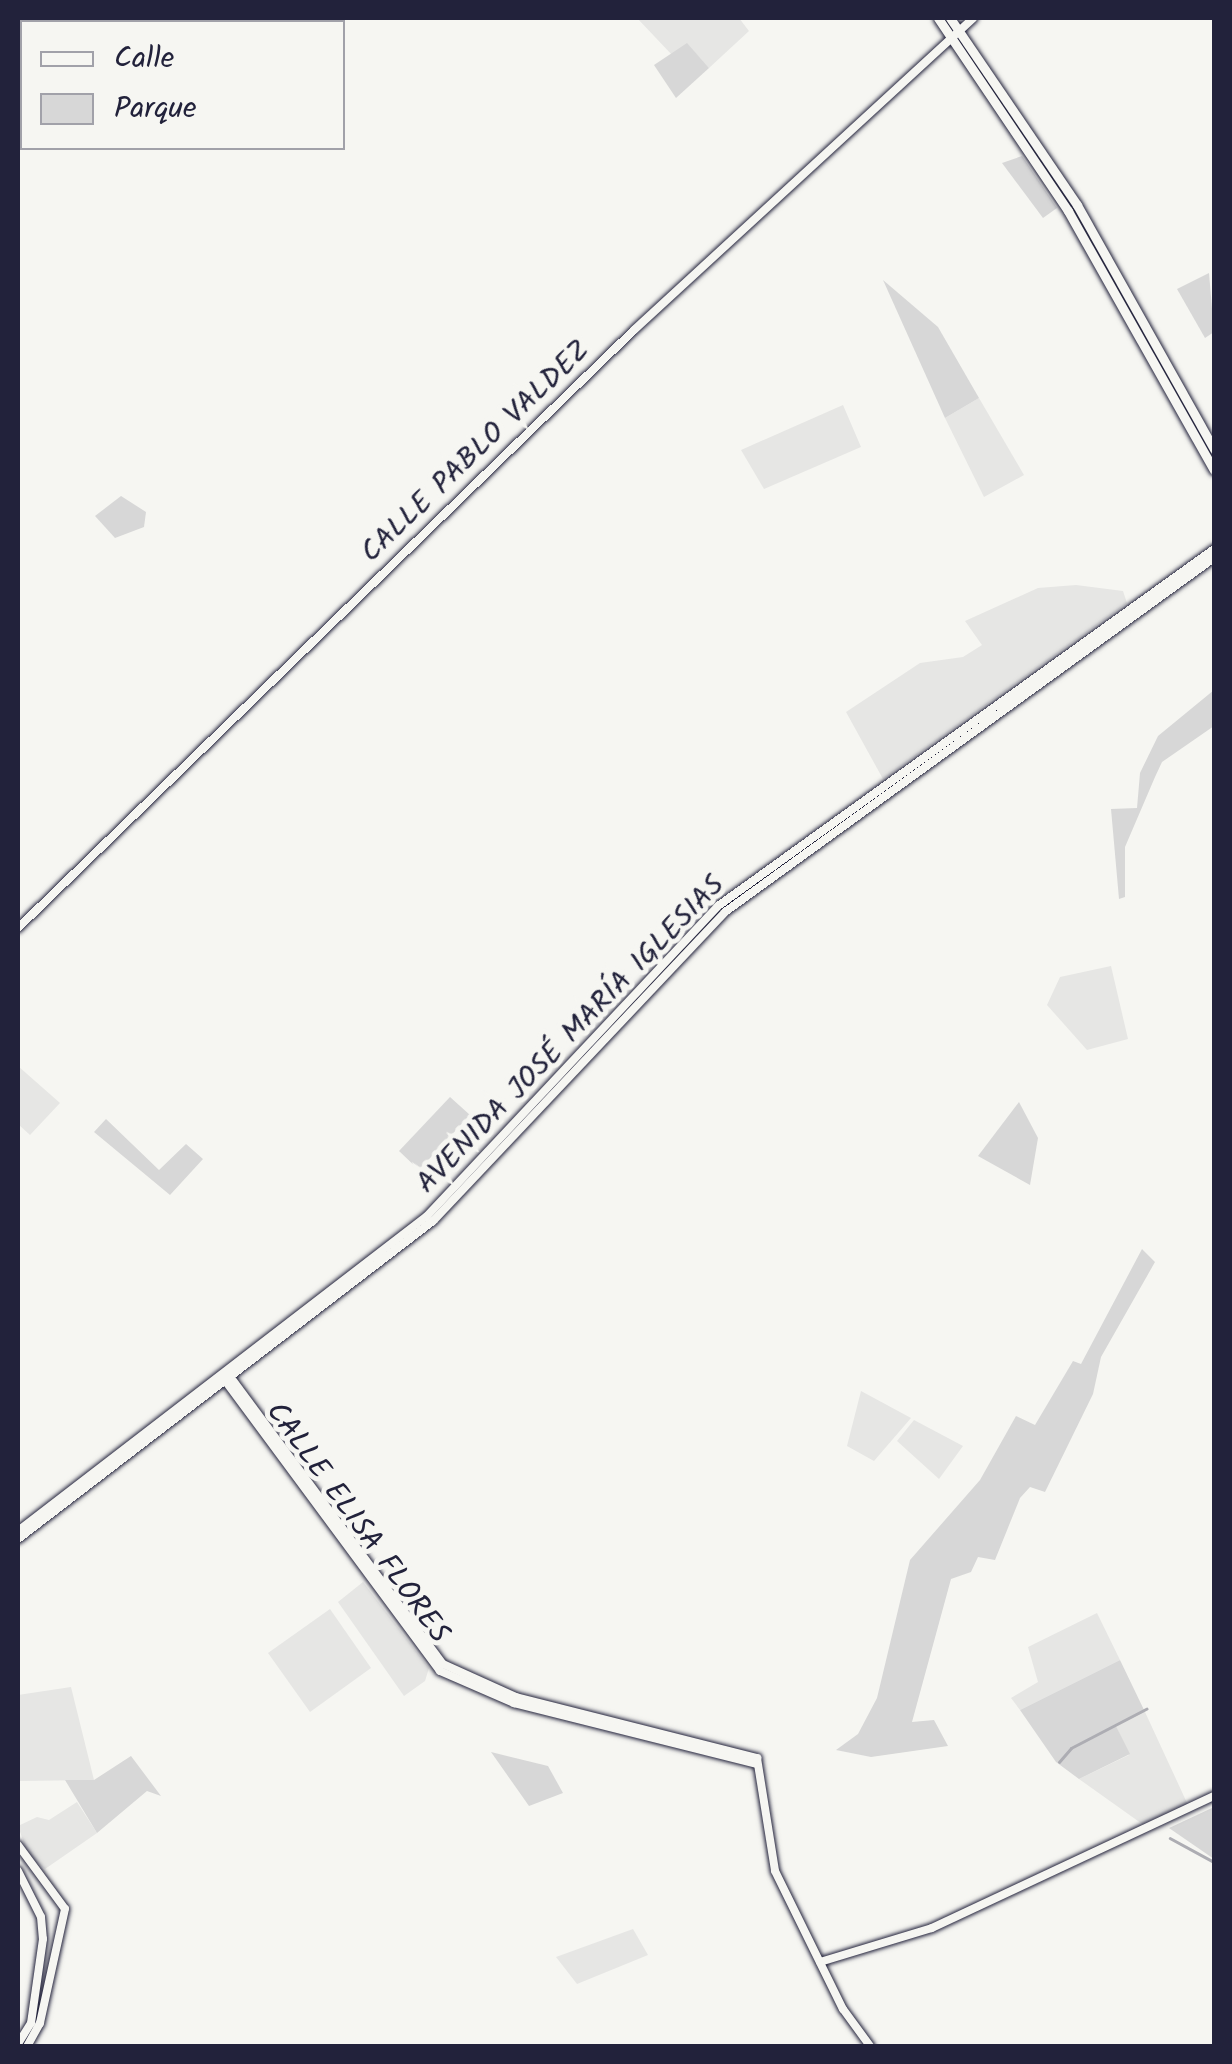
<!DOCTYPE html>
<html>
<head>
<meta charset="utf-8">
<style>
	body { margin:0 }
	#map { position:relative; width:1232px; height:2064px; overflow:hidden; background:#f6f6f2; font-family:Kalam,sans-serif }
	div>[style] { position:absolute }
	.built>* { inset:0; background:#e6e6e4 }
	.green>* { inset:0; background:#d7d7d7 }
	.stream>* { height:2.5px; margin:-1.25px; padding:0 1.25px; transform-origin:1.25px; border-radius:1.25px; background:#adadb3 }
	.roads { filter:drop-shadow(0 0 2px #22223b) drop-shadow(0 0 2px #22223b) }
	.secondary>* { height:8px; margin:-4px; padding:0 4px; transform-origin:4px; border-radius:4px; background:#f6f6f2 }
	.primary>* { height:9px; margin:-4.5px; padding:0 4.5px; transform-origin:4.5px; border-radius:4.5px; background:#f6f6f2 }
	span { translate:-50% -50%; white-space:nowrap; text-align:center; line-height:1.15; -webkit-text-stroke:10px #f6f6f2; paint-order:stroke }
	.street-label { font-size:30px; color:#22223b }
	.frame { position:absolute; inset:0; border:20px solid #22223b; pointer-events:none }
	.legend { position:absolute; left:20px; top:20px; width:325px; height:130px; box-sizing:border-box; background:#f6f6f2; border:2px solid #a1a1a9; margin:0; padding:12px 18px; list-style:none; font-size:30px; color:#22223b }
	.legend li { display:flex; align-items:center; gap:20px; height:50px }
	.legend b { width:50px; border:2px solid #a1a1a9 }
</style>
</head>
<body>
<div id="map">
	<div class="built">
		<div style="clip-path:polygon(637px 18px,739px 18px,749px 31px,709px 68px,687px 44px,673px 56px)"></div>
		<div style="clip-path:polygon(979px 398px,1024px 475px,984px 497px,945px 418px)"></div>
		<div style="clip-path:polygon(843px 405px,861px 447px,764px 489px,741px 450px)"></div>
		<div style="clip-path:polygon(1076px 585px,1123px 591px,1127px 603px,883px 779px,846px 712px,920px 663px,963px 657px,982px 645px,965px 621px,1038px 588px)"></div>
		<div style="clip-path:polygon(1111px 966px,1128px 1039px,1087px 1050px,1047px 1005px,1060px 977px)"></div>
		<div style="clip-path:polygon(18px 1066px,60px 1103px,30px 1135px,18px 1124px)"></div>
		<div style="clip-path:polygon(861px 1391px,911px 1418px,874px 1461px,847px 1446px)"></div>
		<div style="clip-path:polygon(914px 1420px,963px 1446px,939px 1479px,897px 1441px)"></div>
		<div style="clip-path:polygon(363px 1582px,429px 1668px,425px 1681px,404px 1696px,338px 1602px)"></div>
		<div style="clip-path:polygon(330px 1609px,371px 1668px,310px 1712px,268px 1653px)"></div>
		<div style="clip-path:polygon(1097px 1613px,1120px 1660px,1020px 1710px,1011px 1698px,1038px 1682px,1028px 1647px)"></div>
		<div style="clip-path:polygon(71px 1687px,94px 1780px,18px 1781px,18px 1695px)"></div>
		<div style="clip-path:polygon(1145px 1712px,1188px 1805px,1145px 1826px,1079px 1779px,1129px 1755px,1116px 1726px)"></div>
		<div style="clip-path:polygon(77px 1802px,97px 1833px,45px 1869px,28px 1855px,18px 1826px,37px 1817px,49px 1820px)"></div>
		<div style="clip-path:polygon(633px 1929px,648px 1955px,577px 1984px,556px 1957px)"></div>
	</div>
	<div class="green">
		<div style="clip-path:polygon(687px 43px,709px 68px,676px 98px,654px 65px)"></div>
		<div style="clip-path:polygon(1022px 156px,1057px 208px,1043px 218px,1002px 163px)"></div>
		<div style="clip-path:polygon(1209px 273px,1214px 332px,1205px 338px,1177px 289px)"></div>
		<div style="clip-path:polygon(883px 280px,938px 327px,979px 398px,945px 418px)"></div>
		<div style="clip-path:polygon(121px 496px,146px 512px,144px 527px,115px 538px,95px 516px)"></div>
		<div style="clip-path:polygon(1214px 690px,1214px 726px,1162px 762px,1155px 777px,1125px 847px,1125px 897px,1119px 899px,1111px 809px,1137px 808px,1140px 773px,1158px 736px)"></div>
		<div style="clip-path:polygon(450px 1097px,470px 1115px,419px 1170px,399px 1151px)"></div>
		<div style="clip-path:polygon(1019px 1102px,1038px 1138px,1030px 1185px,978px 1156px)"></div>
		<div style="clip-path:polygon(106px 1119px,159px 1170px,186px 1144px,203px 1159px,170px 1195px,94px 1132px)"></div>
		<div style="clip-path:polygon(1142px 1249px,1155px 1262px,1101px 1357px,1093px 1394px,1045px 1492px,1030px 1487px,1020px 1498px,995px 1560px,978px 1557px,971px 1572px,951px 1579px,912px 1722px,934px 1720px,948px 1746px,871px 1757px,836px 1750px,858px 1734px,877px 1698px,910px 1560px,980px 1480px,1016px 1416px,1035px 1425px,1073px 1361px,1081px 1364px)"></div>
		<div style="clip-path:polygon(1120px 1660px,1145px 1712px,1116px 1726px,1130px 1754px,1079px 1779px,1056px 1762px,1020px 1710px)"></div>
		<div style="clip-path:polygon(491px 1752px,548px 1766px,563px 1793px,529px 1806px)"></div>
		<div style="clip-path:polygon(131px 1756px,161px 1796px,147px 1791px,97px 1833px,65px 1780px,94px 1780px)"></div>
		<div style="clip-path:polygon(1214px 1807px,1214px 1859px,1169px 1828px)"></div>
	</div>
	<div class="stream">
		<div style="left:1059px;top:1762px;width:18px;rotate:-49deg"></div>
		<div style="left:1071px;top:1748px;width:85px;rotate:-27.5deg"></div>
		<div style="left:1170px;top:1838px;width:50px;rotate:28.6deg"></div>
	</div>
	<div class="roads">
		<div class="secondary">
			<div style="left:18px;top:928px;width:859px;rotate:-44.15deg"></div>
			<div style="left:634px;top:330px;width:461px;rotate:-42.6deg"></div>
			<div style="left:229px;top:1375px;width:360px;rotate:53.5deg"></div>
			<div style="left:443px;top:1664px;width:80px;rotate:24.3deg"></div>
			<div style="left:516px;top:1697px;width:249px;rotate:14.2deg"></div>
			<div style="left:757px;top:1758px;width:114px;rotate:80.9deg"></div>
			<div style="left:775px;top:1871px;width:154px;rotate:63.8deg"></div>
			<div style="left:843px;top:2009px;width:46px;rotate:53.9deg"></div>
			<div style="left:224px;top:1379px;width:363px;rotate:53.5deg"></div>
			<div style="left:440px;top:1671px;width:81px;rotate:23.4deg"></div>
			<div style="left:514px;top:1703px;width:250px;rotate:14.1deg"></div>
			<div style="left:18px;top:1531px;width:516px;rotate:-37.6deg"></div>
			<div style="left:427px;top:1216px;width:425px;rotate:-46.8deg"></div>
			<div style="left:718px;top:906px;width:611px;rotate:-35.74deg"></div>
			<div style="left:18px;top:1539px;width:523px;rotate:-37.46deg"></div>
			<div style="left:433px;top:1221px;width:425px;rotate:-46.6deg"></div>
			<div style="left:725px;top:912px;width:604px;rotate:-35.9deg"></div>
			<div style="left:18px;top:1845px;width:79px;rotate:53.7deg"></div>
			<div style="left:65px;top:1909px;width:117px;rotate:102.4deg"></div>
			<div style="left:40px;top:2023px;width:26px;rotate:119deg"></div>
			<div style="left:18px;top:1871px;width:51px;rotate:63.4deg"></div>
			<div style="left:41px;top:1917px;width:22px;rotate:85deg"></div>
			<div style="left:43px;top:1939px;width:85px;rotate:98.1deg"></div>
			<div style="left:31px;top:2023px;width:25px;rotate:122deg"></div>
			<div style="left:820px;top:1962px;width:117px;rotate:-16.9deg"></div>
			<div style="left:932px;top:1928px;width:311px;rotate:-25.1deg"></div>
		</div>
		<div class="primary">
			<div style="left:938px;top:18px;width:233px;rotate:56deg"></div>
			<div style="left:1068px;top:211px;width:297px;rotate:60.6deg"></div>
			<div style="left:950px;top:18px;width:226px;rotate:55.8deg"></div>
			<div style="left:1077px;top:205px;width:280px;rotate:60.7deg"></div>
		</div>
	</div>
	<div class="street-label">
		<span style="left:476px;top:452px;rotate:-44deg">CALLE PABLO VALDEZ</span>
		<span style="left:571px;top:1035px;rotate:-46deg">AVENIDA JOSÉ MARÍA IGLESIAS</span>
		<span style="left:357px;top:1523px;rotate:54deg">CALLE ELISA FLORES</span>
	</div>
	<div class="frame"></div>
	<ul class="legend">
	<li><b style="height:12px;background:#f6f6f2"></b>Calle</li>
	<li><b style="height:28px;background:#d7d7d7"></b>Parque</li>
	</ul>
</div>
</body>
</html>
